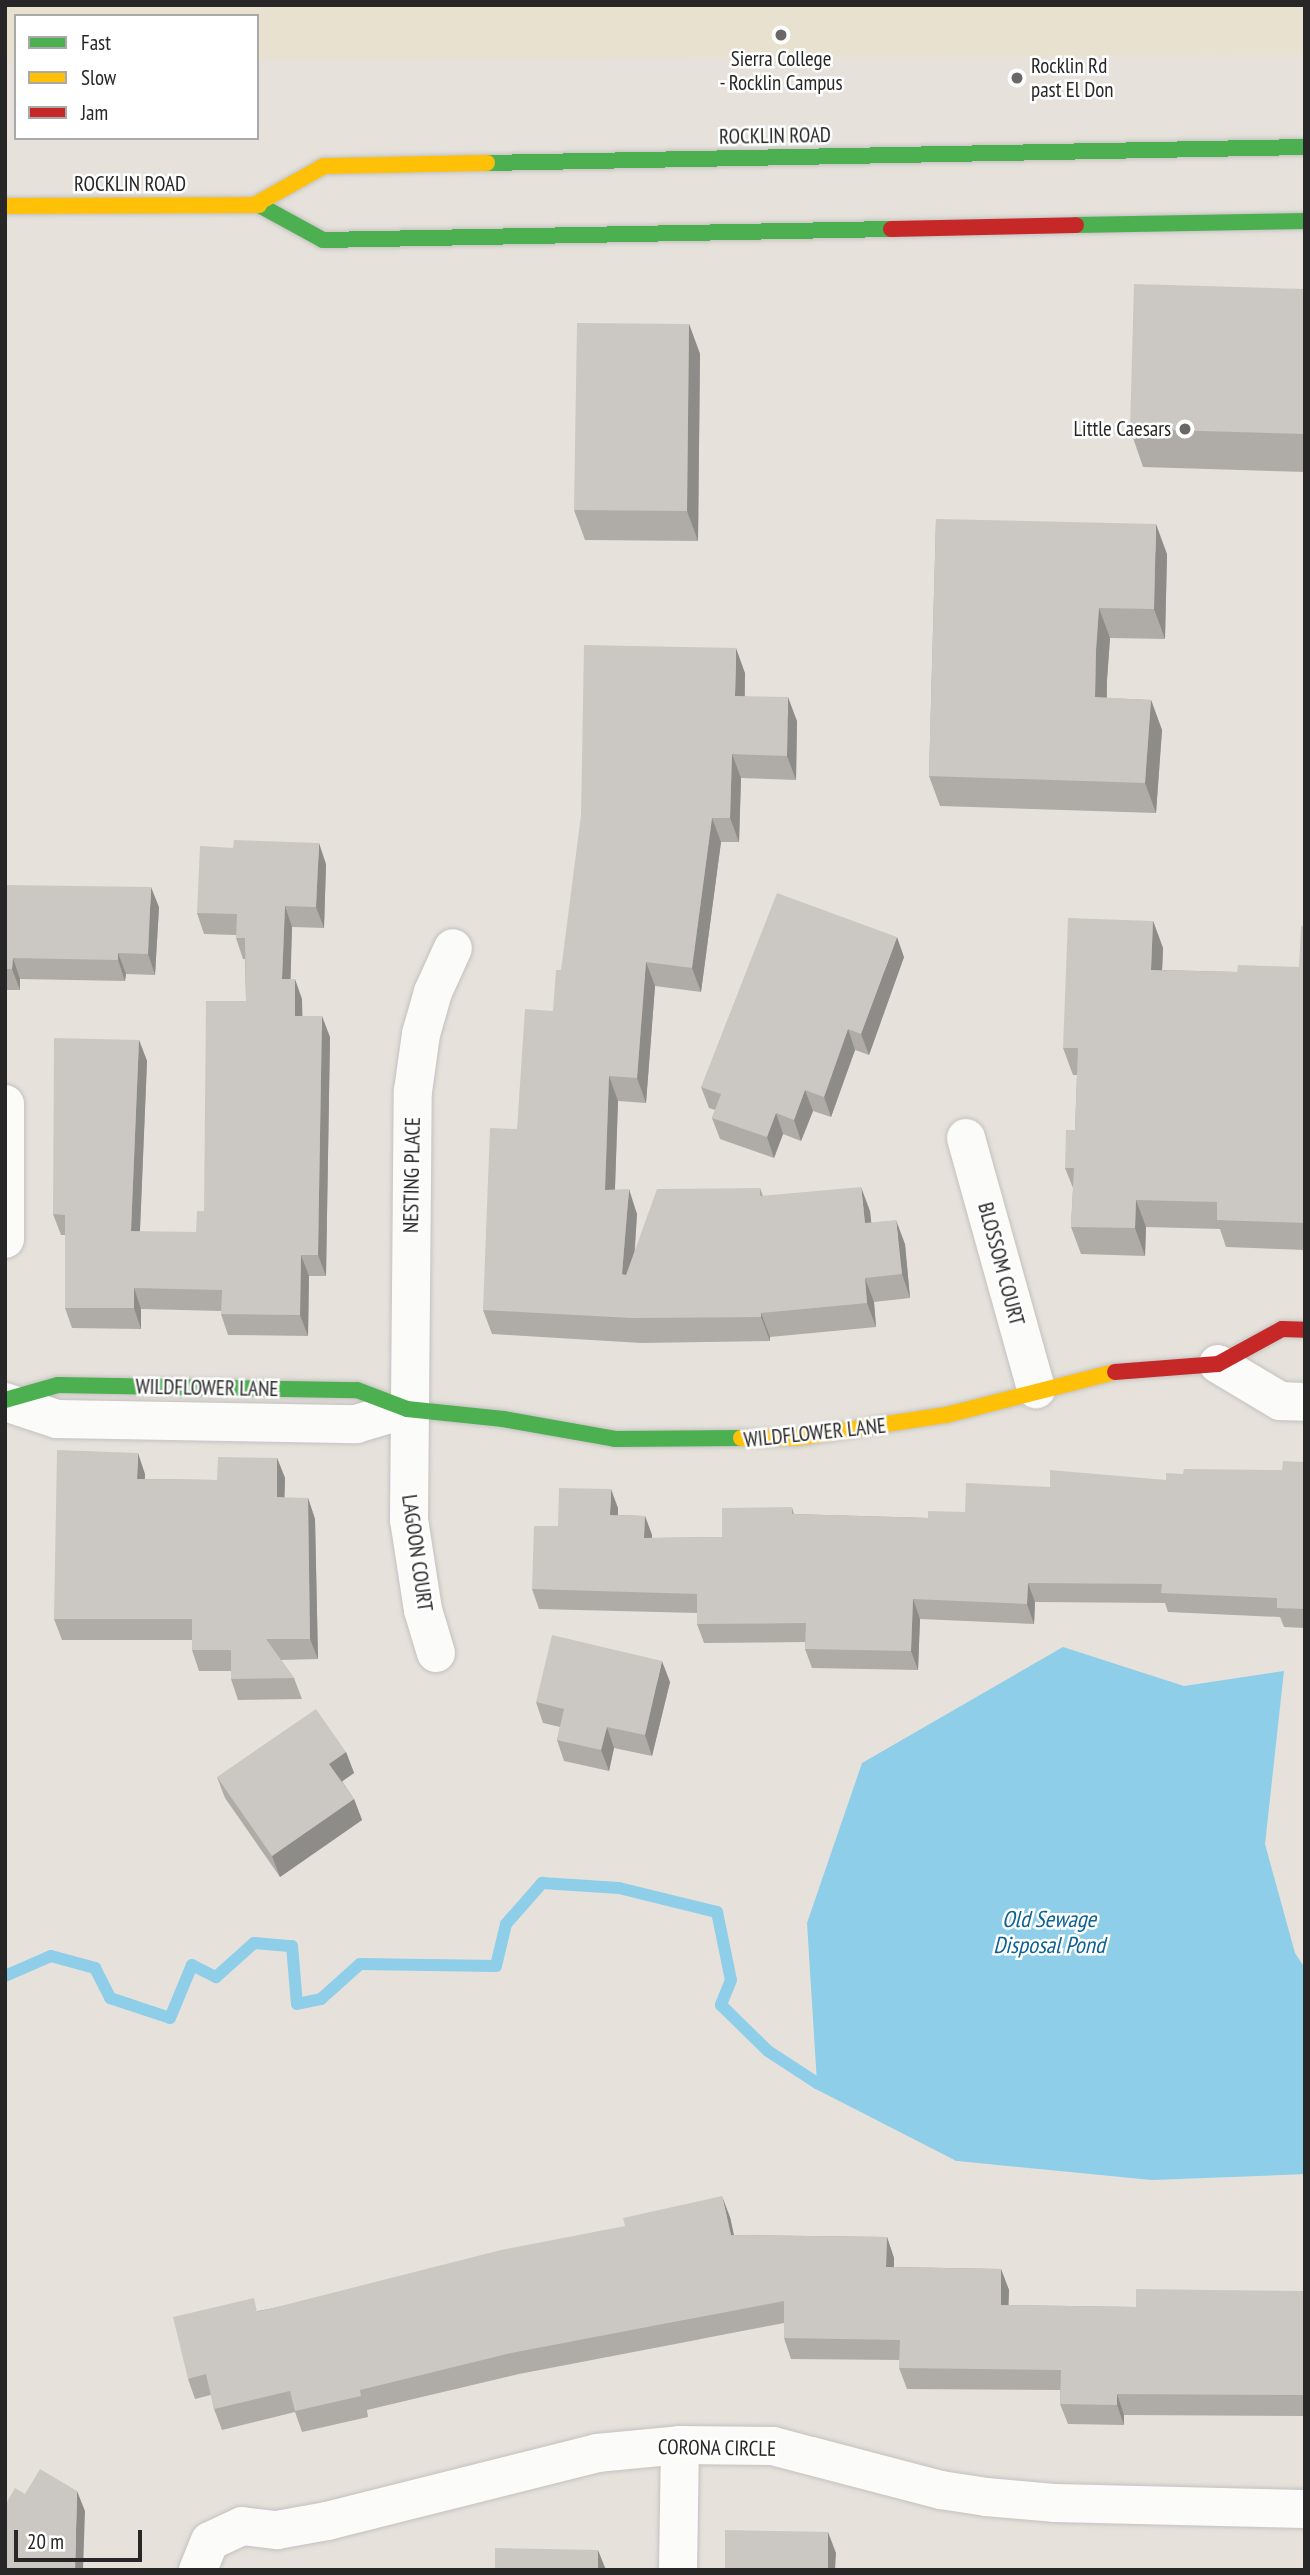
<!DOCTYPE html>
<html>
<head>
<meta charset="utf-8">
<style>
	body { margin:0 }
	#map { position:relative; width:1310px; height:2575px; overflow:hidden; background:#e6e2db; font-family:"PT Sans Narrow",sans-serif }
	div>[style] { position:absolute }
	.education>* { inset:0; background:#e9e1cf }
	.water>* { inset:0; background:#8ecee9 }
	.stream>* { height:12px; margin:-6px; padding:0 6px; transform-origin:6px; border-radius:6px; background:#8ecee9 }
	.roads { filter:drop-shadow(0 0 2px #c3c1c1) drop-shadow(0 0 2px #c3c1c1) }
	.street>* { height:38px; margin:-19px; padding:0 19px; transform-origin:19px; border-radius:19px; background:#fbfbfa }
	.fast>* { height:16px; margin:-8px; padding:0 8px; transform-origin:8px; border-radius:8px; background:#4caf50 }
	.slow>* { height:16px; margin:-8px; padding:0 8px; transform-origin:8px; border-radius:8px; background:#ffc107 }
	.jam>* { height:16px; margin:-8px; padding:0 8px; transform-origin:8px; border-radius:8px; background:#c62828 }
	.wall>* { inset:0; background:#afaca8 }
	.shaded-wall>* { inset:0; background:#8e8c88 }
	.building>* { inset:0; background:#cbc8c3 }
	.dots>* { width:19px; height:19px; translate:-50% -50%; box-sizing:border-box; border:4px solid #fff; border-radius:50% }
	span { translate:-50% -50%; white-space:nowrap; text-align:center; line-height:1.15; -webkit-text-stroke:5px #fff; paint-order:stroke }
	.poi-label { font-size:21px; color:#272727 }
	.left { translate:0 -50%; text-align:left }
	.right { translate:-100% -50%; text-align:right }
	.street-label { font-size:21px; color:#272727 }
	.water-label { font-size:23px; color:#0c6196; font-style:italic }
	.frame { position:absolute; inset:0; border:7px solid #272727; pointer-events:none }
	.legend { position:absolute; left:14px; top:14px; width:245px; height:126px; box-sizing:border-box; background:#fff; border:2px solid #a9a9a9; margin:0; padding:9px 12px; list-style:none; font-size:21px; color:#272727 }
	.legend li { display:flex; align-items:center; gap:14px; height:35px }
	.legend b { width:35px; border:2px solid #a9a9a9 }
	.scale { position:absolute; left:14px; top:2530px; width:128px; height:32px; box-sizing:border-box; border:4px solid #272727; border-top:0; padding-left:9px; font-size:21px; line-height:24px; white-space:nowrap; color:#272727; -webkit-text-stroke:5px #fff; paint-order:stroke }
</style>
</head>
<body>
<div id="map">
	<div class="education">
		<div style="clip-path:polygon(5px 5px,1305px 5px,1305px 55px,257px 60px,257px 16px,16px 16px,16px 62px,5px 62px)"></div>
	</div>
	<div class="water">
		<div style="clip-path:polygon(1063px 1647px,1184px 1686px,1284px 1671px,1265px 1844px,1295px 1953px,1305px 1968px,1305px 2168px,1152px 2174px,958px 2155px,817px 2083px,807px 1923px,862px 1763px)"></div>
	</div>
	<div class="stream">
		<div style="left:5px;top:1976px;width:50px;rotate:-23.5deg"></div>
		<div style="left:51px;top:1956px;width:46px;rotate:15.3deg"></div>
		<div style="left:95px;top:1968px;width:34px;rotate:63deg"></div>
		<div style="left:110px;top:1998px;width:63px;rotate:18.4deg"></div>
		<div style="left:170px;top:2018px;width:57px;rotate:-67.5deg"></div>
		<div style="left:192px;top:1965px;width:27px;rotate:27deg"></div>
		<div style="left:216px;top:1977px;width:51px;rotate:-41.8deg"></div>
		<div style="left:254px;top:1943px;width:38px;rotate:5deg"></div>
		<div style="left:292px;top:1946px;width:58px;rotate:85.1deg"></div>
		<div style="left:297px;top:2004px;width:25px;rotate:-12deg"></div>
		<div style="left:321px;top:1999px;width:52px;rotate:-41.9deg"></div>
		<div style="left:360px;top:1964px;width:136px;rotate:0.8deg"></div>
		<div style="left:496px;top:1966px;width:43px;rotate:-76.6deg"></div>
		<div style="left:506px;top:1924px;width:55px;rotate:-48.7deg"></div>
		<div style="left:542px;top:1883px;width:77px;rotate:3.7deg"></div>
		<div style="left:619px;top:1888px;width:101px;rotate:13.8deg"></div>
		<div style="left:717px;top:1912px;width:69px;rotate:78.4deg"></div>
		<div style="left:731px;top:1980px;width:27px;rotate:112deg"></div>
		<div style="left:721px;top:2005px;width:66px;rotate:44.4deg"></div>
		<div style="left:768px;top:2051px;width:59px;rotate:33.1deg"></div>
		<div style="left:817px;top:2083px;width:158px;rotate:27.1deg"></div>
		<div style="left:958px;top:2155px;width:195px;rotate:5.6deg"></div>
		<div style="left:1152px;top:2174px;width:153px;rotate:-2.2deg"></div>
	</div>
	<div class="roads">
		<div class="street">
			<div style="left:5px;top:1104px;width:135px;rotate:90deg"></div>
			<div style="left:966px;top:1138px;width:261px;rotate:74.4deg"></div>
			<div style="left:1218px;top:1364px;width:72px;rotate:30.8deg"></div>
			<div style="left:1280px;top:1401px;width:25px;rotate:2deg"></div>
			<div style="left:5px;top:1402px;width:55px;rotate:18.1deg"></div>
			<div style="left:57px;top:1419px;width:299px;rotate:1deg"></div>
			<div style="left:356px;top:1424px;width:53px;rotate:-16.4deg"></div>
			<div style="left:436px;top:1653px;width:45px;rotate:-106.8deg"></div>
			<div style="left:423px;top:1610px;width:91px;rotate:-98.8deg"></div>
			<div style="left:409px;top:1520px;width:429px;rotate:-89.5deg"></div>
			<div style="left:413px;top:1091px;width:58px;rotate:-82deg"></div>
			<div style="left:421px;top:1034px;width:44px;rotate:-74.1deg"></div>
			<div style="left:433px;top:992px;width:48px;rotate:-65.6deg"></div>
			<div style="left:198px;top:2570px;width:31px;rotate:-68deg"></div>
			<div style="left:210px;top:2541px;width:35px;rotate:-25deg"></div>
			<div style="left:242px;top:2526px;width:35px;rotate:7deg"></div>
			<div style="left:277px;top:2530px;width:51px;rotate:-10.2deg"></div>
			<div style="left:327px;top:2521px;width:278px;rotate:-14.1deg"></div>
			<div style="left:597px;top:2453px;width:83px;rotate:-5.5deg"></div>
			<div style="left:680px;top:2445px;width:93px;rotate:0.6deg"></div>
			<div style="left:773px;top:2446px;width:174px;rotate:14.7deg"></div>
			<div style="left:941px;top:2490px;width:46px;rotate:8.8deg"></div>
			<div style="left:986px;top:2497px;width:68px;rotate:5deg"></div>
			<div style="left:1054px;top:2503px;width:251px;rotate:1.4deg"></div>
			<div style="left:678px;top:2570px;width:125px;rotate:-89.1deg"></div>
		</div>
		<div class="fast">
			<div style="left:487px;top:163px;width:818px;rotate:-1.12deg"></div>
			<div style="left:259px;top:205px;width:73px;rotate:28.7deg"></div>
			<div style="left:323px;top:240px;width:568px;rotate:-1.11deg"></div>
			<div style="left:1076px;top:225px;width:229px;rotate:-1deg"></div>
			<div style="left:5px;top:1400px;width:55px;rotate:-15.8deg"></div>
			<div style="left:58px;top:1385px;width:299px;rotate:1deg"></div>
			<div style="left:357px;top:1390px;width:53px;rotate:20.8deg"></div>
			<div style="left:407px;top:1409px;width:97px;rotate:5.9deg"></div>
			<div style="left:503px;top:1419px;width:114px;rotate:10.1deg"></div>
			<div style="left:615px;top:1439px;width:126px;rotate:-0.5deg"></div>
		</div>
		<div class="slow">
			<div style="left:256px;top:204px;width:78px;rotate:-29.2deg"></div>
			<div style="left:324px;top:166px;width:163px;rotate:-1.1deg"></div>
			<div style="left:5px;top:206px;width:254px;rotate:-0.2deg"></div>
			<div style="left:741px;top:1438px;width:54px"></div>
			<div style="left:795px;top:1438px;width:153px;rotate:-8.7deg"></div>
			<div style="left:946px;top:1415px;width:174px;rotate:-14.3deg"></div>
		</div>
		<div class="jam">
			<div style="left:891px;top:229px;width:185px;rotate:-1.2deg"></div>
			<div style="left:1115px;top:1372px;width:103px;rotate:-4.4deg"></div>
			<div style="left:1218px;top:1364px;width:73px;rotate:-28.7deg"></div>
			<div style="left:1282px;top:1329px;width:23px;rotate:2deg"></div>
		</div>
	</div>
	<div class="wall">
		<div style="clip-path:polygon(1305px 289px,1305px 472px,1143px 467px,1130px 429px)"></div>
		<div style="clip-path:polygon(689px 324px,700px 354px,698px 541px,585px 540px,574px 510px)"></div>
		<div style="clip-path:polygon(936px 519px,1167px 554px,1165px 639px,1110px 638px,1107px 680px,1107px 698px,1151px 700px,1162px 730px,1156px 813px,940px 806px,929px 776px)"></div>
		<div style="clip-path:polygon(745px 673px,745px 696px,797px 721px,796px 780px,741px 778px,739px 842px,721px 842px,701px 992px,655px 986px,646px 1103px,618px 1101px,615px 1190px,637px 1214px,635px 1250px,760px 1188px,763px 1196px,870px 1211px,871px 1222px,905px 1244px,910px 1298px,874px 1302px,876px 1327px,770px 1337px,770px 1341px,641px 1343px,492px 1334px,483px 1310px,517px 1129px,553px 1011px)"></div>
		<div style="clip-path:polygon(326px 864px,324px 928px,292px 927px,290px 979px,302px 999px,302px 1016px,330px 1037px,326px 1276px,309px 1276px,308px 1336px,228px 1335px,221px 1314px,221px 1311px,141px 1309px,141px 1329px,72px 1328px,65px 1308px,65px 1235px,61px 1235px,53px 1214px,139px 1040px,147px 1061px,140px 1232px,196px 1232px,204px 1211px,246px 1001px,245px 959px,243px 959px,236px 938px,236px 935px,204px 934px,197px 913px)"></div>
		<div style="clip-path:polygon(5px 885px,159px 907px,155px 975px,126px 974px,125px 981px,20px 979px,20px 990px,5px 990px)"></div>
		<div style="clip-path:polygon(1153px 921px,1163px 948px,1162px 970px,1237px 972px,1299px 967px,1305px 926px,1305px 1250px,1226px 1247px,1220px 1229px,1146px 1227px,1145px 1256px,1081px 1254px,1071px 1227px,1073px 1188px,1065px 1168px,1075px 1130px,1077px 1075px,1073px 1075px,1063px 1048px)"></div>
		<div style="clip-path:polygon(904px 957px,869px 1055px,855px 1050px,831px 1117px,813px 1111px,801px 1141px,783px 1134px,774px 1158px,720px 1139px,712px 1118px,715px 1110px,709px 1108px,701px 1087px)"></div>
		<div style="clip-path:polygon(277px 1458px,285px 1478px,284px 1498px,308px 1498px,315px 1519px,318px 1659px,281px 1660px,294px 1678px,302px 1699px,238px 1700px,231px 1679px,231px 1671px,199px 1671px,192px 1650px,192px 1640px,62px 1640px,54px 1619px,145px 1474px,145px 1479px,217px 1480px)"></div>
		<div style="clip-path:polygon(1305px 1462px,1305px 1628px,1284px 1627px,1280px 1617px,1168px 1612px,1165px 1603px,1035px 1602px,1034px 1624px,920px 1619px,918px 1670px,812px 1668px,805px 1649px,805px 1642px,704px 1643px,697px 1624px,697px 1613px,539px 1609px,532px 1589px,558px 1526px,618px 1508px,618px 1515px,645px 1516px,652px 1535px,652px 1538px,722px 1537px,792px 1507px,794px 1514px,928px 1518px,965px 1512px,1050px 1487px,1166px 1480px,1183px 1474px,1282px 1470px)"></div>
		<div style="clip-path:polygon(670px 1682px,652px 1756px,614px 1748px,609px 1771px,564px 1761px,557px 1740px,560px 1727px,543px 1723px,536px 1702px)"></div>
		<div style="clip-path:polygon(346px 1752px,354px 1773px,342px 1781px,354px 1799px,362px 1820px,280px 1877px,225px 1798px,217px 1777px)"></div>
		<div style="clip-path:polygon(730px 2217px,734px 2235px,887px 2237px,894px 2258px,894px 2267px,1001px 2269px,1009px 2290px,1008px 2305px,1136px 2307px,1305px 2291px,1305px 2416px,1124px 2415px,1124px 2425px,1068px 2424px,1060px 2404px,1060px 2390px,907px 2389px,899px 2368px,900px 2360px,791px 2359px,784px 2338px,784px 2323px,519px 2374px,367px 2410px,368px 2417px,302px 2432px,295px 2412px,222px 2430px,214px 2409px,211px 2395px,195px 2399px,188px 2379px,258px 2311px)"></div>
	</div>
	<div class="shaded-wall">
		<div style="clip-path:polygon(689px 324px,700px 354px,698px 541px,687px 511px)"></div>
		<div style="clip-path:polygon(1156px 524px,1167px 554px,1165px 639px,1154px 609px)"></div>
		<div style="clip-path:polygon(1099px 608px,1110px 638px,1107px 680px,1106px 727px,1095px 697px,1096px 650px)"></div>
		<div style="clip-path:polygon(736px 648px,745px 673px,744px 720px,735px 696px)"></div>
		<div style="clip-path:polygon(788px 697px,797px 721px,796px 780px,787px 756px)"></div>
		<div style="clip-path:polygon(1151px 700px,1162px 730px,1156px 813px,1145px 783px)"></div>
		<div style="clip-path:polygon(732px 754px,741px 778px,739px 842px,730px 818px)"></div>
		<div style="clip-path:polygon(712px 818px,721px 842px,701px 992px,692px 968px)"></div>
		<div style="clip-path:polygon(319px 843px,326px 864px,324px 928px,316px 907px)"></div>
		<div style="clip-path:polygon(151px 887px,159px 907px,155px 975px,148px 954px)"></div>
		<div style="clip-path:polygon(285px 906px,292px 927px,290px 1000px,282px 979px)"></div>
		<div style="clip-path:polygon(1153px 921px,1163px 948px,1161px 997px,1151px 970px)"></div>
		<div style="clip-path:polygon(897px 937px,904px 957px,869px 1055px,861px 1034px)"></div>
		<div style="clip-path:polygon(118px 953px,126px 974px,125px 981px,118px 960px)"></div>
		<div style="clip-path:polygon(13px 958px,20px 979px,20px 990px,12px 969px)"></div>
		<div style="clip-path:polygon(646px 962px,655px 986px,646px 1103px,637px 1078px)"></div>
		<div style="clip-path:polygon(295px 979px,302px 999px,303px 1037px,295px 1016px)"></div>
		<div style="clip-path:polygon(322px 1016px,330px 1037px,326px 1276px,318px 1255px)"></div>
		<div style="clip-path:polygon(848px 1029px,855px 1050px,831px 1117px,824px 1097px)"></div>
		<div style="clip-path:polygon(139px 1040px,147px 1061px,139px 1252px,131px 1231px)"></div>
		<div style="clip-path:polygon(609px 1076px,618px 1101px,614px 1214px,605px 1190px)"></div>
		<div style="clip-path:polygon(805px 1090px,813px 1111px,801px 1141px,794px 1120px)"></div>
		<div style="clip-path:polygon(776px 1113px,783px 1134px,774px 1158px,767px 1137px)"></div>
		<div style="clip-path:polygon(861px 1187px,870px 1211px,874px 1247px,865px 1223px)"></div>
		<div style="clip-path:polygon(629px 1189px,637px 1214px,631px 1299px,622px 1274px)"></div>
		<div style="clip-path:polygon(1136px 1200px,1146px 1227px,1145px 1256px,1135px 1228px)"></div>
		<div style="clip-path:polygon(896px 1220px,905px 1244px,910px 1298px,902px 1274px)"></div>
		<div style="clip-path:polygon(301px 1255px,309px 1276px,308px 1336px,300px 1315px)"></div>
		<div style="clip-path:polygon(865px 1278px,874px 1302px,876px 1327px,867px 1303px)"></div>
		<div style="clip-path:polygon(134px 1288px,141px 1309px,141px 1329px,134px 1308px)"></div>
		<div style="clip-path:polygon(761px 1313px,770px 1337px,770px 1341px,761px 1317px)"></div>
		<div style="clip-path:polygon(138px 1453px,145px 1474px,144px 1499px,137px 1479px)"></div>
		<div style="clip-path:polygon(277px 1458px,285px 1478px,284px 1518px,277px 1497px)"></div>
		<div style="clip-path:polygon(611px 1489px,618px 1508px,617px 1534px,610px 1515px)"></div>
		<div style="clip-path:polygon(308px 1498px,315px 1519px,318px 1659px,310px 1639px)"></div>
		<div style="clip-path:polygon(645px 1516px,652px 1535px,651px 1557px,644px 1538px)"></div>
		<div style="clip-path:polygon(1028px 1583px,1035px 1602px,1034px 1624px,1027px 1604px)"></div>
		<div style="clip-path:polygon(913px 1599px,920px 1619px,918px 1670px,911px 1651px)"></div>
		<div style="clip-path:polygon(662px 1661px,670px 1682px,652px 1756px,645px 1735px)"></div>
		<div style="clip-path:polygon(607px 1727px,614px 1748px,609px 1771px,601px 1750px)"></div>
		<div style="clip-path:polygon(346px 1752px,354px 1773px,337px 1785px,329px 1764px)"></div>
		<div style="clip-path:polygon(354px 1799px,362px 1820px,280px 1877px,272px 1856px)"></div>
		<div style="clip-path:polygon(722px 2196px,730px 2217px,738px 2255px,731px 2235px)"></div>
		<div style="clip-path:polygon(887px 2237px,894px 2258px,894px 2288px,886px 2267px)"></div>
		<div style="clip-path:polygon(1001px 2269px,1009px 2290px,1008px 2325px,1001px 2305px)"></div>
		<div style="clip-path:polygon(1117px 2394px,1124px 2415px,1124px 2425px,1117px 2405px)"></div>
		<div style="clip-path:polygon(77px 2491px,85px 2511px,83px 2570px,75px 2570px)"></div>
		<div style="clip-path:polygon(828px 2532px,836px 2553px,835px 2570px,828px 2570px)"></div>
		<div style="clip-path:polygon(598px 2550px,606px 2570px,598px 2570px)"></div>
	</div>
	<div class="building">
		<div style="clip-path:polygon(1134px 284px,1305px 289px,1305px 434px,1130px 429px)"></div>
		<div style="clip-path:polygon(577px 323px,689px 324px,687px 511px,574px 510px)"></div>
		<div style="clip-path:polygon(936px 519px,1156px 524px,1154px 609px,1099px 608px,1096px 650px,1095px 697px,1151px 700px,1145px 783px,929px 776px)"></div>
		<div style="clip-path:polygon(584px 645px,736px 648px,735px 696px,788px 697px,787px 756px,732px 754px,730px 818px,712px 818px,692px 968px,646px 962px,637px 1078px,609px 1076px,605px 1190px,629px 1189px,622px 1274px,626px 1275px,657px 1189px,760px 1188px,760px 1196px,861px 1187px,865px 1223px,896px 1220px,902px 1274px,865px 1278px,867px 1303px,761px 1313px,761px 1317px,632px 1318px,483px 1310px,490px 1128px,517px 1129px,525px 1009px,553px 1011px,556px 970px,561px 970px,581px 815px)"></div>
		<div style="clip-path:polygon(234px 840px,319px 843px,316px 907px,285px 906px,282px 979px,295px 979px,295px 1016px,322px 1016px,318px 1255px,301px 1255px,300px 1315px,221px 1314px,222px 1290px,134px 1288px,134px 1308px,65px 1308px,65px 1215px,53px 1214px,54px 1038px,139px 1040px,131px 1231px,196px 1232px,197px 1211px,204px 1211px,206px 1001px,246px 1001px,245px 938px,236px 938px,237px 914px,197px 913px,200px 846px,233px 848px)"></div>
		<div style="clip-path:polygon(5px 885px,151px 887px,148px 954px,118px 953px,118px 960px,13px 958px,12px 969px,5px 969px)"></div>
		<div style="clip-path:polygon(777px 893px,897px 937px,861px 1034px,848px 1029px,824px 1097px,805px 1090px,794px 1120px,776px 1113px,767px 1137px,712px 1118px,721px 1094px,701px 1087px)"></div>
		<div style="clip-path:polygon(1068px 918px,1153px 921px,1151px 970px,1237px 972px,1238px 965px,1299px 967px,1301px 926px,1305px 926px,1305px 1223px,1217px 1220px,1217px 1202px,1136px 1200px,1135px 1228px,1071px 1227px,1074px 1168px,1065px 1168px,1066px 1130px,1075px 1130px,1078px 1048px,1063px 1048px)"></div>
		<div style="clip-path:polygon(57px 1450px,138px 1453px,137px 1479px,217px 1480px,218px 1457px,277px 1458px,277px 1497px,308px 1498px,310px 1639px,266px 1639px,294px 1678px,231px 1679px,231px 1650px,192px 1650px,192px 1619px,54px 1619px)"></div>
		<div style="clip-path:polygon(1283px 1461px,1305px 1462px,1305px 1609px,1277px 1608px,1277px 1598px,1161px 1593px,1162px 1584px,1028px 1583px,1027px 1604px,913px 1599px,911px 1651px,805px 1649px,806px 1623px,697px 1624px,697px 1594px,532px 1589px,534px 1526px,558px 1526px,559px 1488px,611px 1489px,610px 1515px,645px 1516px,644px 1538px,722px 1537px,722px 1508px,792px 1507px,792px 1514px,928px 1518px,928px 1511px,965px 1512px,966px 1483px,1050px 1487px,1050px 1470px,1166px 1480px,1166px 1473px,1183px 1474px,1184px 1469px,1282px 1470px)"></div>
		<div style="clip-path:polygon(552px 1635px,662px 1661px,645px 1735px,607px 1727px,601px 1750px,557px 1740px,564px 1709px,536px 1702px)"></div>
		<div style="clip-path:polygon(316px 1709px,346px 1752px,329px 1764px,354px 1799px,272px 1856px,217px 1777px)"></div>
		<div style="clip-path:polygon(722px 2196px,731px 2235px,887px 2237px,886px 2267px,1001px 2269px,1001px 2305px,1136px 2307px,1136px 2289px,1305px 2291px,1305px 2395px,1117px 2394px,1117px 2405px,1060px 2404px,1061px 2370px,899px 2368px,900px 2340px,784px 2338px,784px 2301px,511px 2353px,360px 2390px,361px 2396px,295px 2411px,290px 2391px,214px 2409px,206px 2374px,188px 2379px,173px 2317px,254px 2298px,257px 2312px,501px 2250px,625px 2226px,623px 2218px)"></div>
		<div style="clip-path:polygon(40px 2469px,77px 2491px,75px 2570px,5px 2570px,5px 2505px,15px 2488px,25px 2494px)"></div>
		<div style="clip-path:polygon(725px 2530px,828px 2532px,828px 2570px,725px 2570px)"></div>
		<div style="clip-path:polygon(495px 2548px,598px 2550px,598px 2570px,495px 2570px)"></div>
	</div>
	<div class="dots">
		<div style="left:781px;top:35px;background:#6a6866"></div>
		<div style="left:1017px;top:78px;background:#6a6866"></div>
		<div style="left:1185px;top:429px;background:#6a6866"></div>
	</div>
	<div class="poi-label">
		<span style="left:781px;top:71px">Sierra College<br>- Rocklin Campus</span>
		<span class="left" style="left:1031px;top:78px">Rocklin Rd<br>past El Don</span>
		<span class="right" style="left:1171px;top:429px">Little Caesars</span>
	</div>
	<div class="street-label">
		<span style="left:775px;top:136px;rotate:-1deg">ROCKLIN ROAD</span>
		<span style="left:130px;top:184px">ROCKLIN ROAD</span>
		<span style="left:412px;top:1175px;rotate:-89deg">NESTING PLACE</span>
		<span style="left:1001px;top:1264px;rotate:75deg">BLOSSOM COURT</span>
		<span style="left:207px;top:1388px;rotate:1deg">WILDFLOWER LANE</span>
		<span style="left:815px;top:1433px;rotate:-6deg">WILDFLOWER LANE</span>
		<span style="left:417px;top:1553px;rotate:82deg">LAGOON COURT</span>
		<span style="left:717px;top:2448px;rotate:1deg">CORONA CIRCLE</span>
	</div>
	<div class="water-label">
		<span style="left:1049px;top:1932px">Old Sewage<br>Disposal Pond</span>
	</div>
	<div class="frame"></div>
	<ul class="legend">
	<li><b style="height:9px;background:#4caf50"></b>Fast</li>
	<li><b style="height:9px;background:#ffc107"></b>Slow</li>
	<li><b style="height:9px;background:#c62828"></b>Jam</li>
	</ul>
	<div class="scale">20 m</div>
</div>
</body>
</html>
